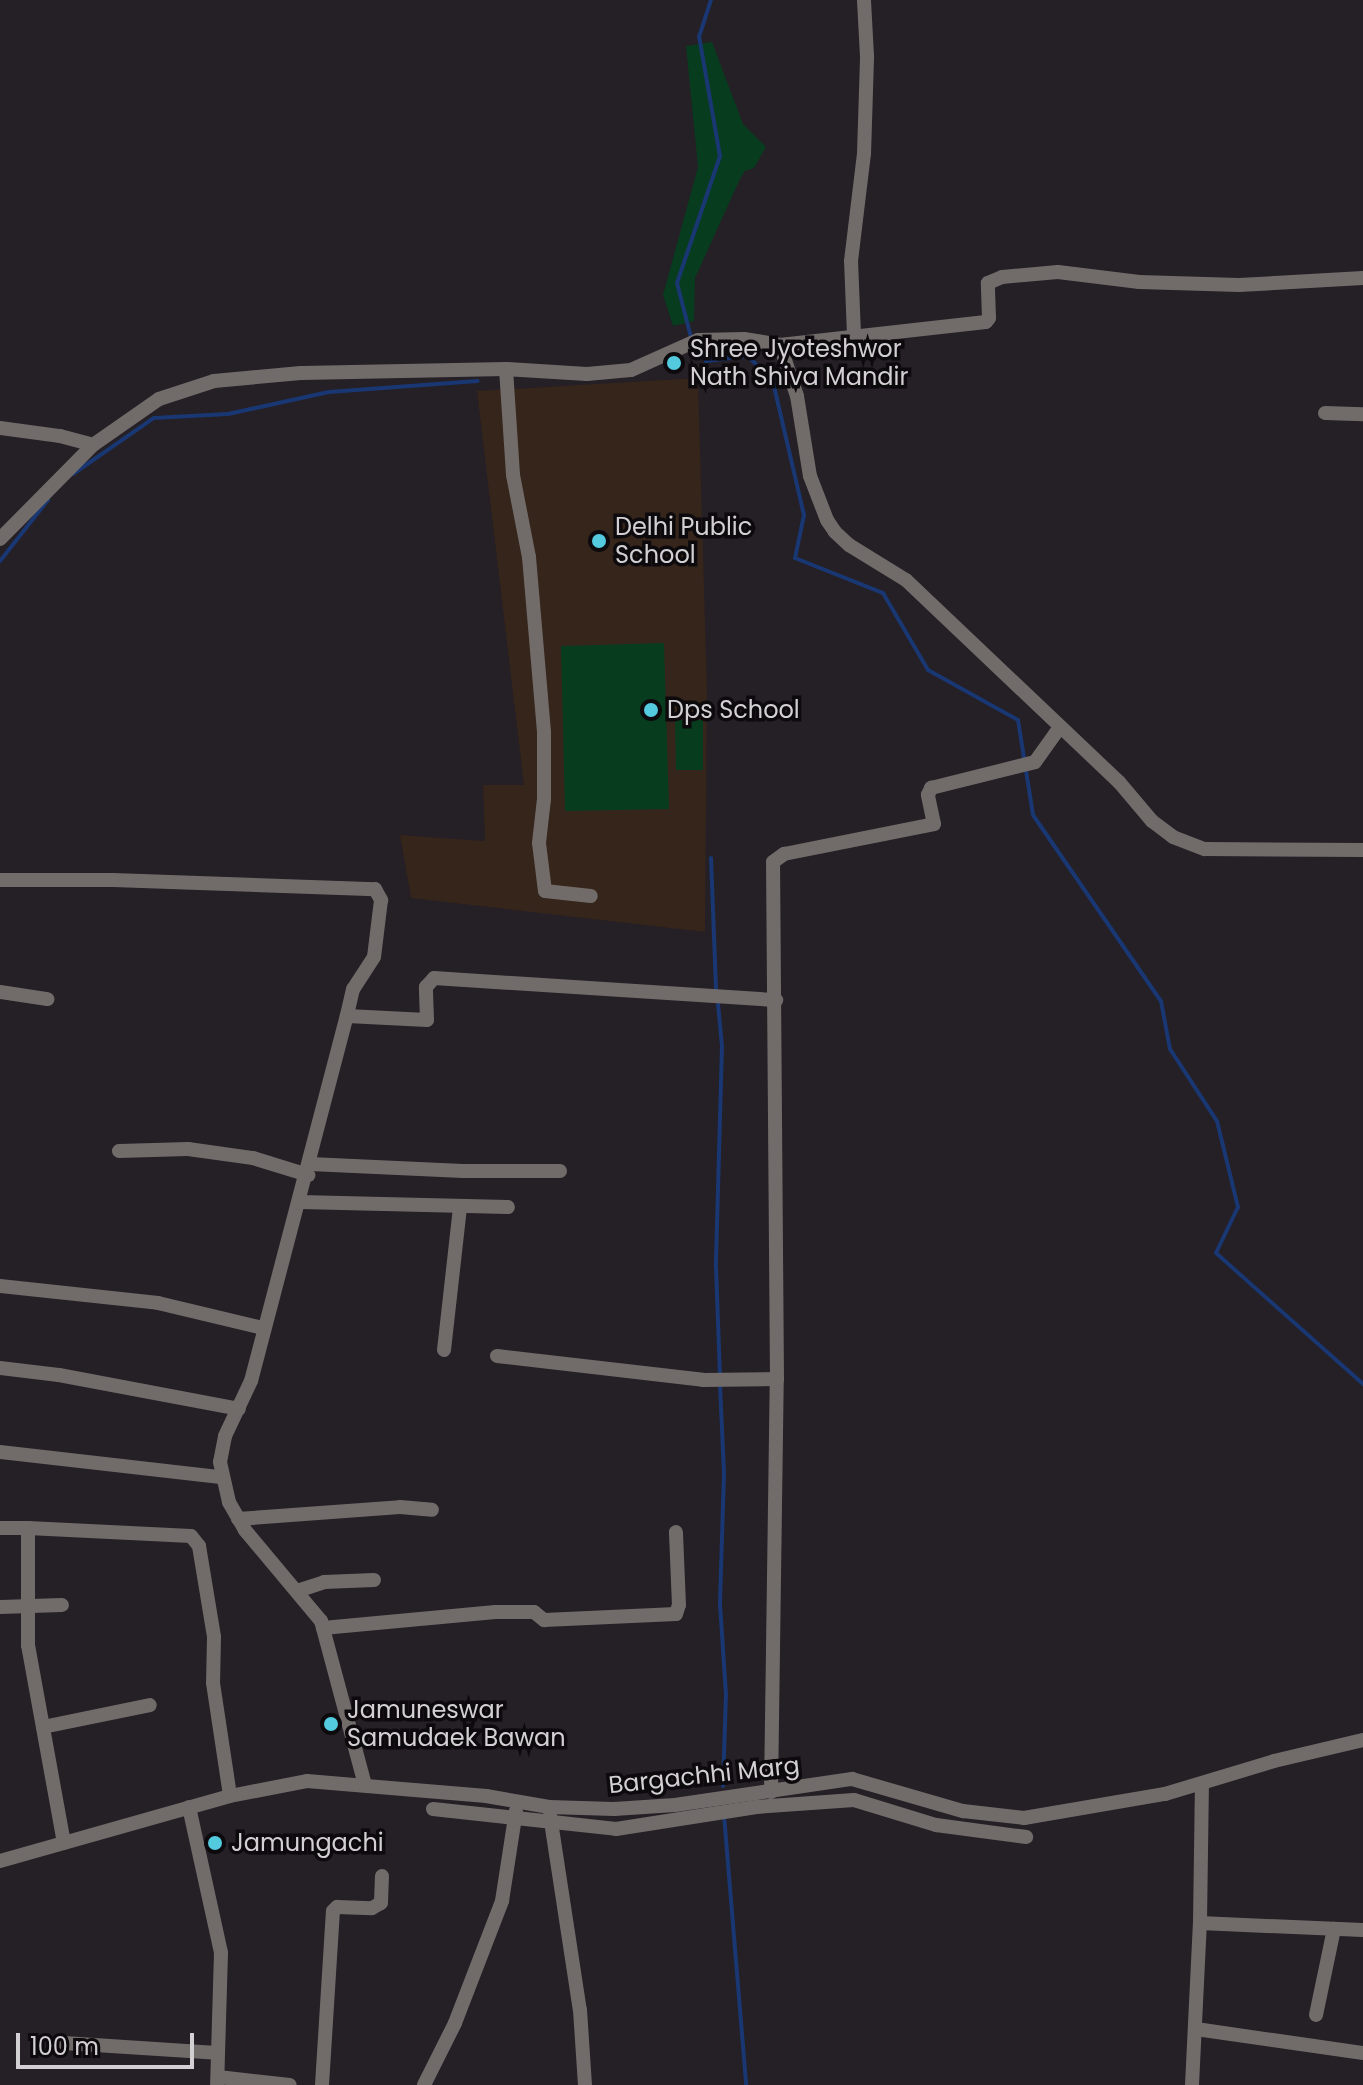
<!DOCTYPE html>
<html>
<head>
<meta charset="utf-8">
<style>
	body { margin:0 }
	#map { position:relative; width:1363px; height:2085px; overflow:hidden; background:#251f26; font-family:Poppins,sans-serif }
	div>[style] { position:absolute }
	.education>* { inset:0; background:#35251b }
	.green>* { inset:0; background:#083c1e }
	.stream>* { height:4px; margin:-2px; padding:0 2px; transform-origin:2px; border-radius:2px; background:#193772 }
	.minor>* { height:14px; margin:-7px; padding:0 7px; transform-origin:7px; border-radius:7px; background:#716c6a }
	.dots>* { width:22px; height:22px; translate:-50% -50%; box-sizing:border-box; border:4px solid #0d0a0d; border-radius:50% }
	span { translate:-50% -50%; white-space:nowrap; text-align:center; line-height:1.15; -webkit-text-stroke:7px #0d0a0d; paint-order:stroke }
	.poi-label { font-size:24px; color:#d3d0d4 }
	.left { translate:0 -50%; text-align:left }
	.street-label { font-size:24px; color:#d3d0d4 }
	.scale { position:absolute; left:16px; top:2033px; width:178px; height:36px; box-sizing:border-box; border:4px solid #d3d0d4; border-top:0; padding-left:10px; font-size:24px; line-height:28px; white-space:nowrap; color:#d3d0d4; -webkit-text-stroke:6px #0d0a0d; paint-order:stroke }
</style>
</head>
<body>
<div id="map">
	<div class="education">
		<div style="clip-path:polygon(698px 378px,707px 691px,705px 932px,411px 898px,400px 835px,485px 841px,483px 785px,524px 785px,477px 391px)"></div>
	</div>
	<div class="green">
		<div style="clip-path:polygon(712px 42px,743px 124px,766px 147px,754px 168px,745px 171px,740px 179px,695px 278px,694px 321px,673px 326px,663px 295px,698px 167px,686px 46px)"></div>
		<div style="clip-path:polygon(664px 643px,669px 809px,565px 811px,561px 646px)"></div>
		<div style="clip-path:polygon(675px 720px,703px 720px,703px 770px,676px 770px)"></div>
	</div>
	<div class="stream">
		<div style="left:711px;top:0;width:38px;rotate:108deg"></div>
		<div style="left:699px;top:36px;width:122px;rotate:80.1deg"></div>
		<div style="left:720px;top:156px;width:134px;rotate:108.7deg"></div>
		<div style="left:677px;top:283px;width:56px;rotate:75.5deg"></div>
		<div style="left:691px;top:337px;width:28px;rotate:58deg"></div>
		<div style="left:706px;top:361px;width:42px;rotate:-6.8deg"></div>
		<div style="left:748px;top:356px;width:36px;rotate:46deg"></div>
		<div style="left:773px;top:382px;width:137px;rotate:76.9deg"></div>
		<div style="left:804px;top:515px;width:44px;rotate:101.8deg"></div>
		<div style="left:795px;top:558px;width:95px;rotate:21.7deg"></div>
		<div style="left:883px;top:593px;width:89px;rotate:59.7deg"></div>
		<div style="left:928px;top:670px;width:103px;rotate:29.1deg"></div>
		<div style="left:1018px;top:720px;width:96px;rotate:81deg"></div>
		<div style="left:1033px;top:815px;width:226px;rotate:55.5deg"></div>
		<div style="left:1161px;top:1001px;width:49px;rotate:79.4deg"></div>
		<div style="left:1170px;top:1049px;width:86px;rotate:56.9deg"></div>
		<div style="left:1217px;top:1121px;width:89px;rotate:76.3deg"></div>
		<div style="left:1238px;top:1207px;width:51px;rotate:115.6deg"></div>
		<div style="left:1216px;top:1253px;width:197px;rotate:41.7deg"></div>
		<div style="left:73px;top:474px;width:98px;rotate:-34.7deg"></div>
		<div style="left:154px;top:418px;width:74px;rotate:-3.1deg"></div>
		<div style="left:228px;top:414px;width:103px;rotate:-12.3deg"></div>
		<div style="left:329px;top:392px;width:149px;rotate:-4.2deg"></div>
		<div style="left:0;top:561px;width:78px;rotate:-51.8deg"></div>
		<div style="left:711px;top:858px;width:131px;rotate:87.8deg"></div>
		<div style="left:718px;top:1004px;width:42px;rotate:84.6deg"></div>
		<div style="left:722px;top:1046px;width:221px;rotate:91.6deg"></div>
		<div style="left:716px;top:1267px;width:109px;rotate:87.9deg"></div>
		<div style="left:720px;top:1385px;width:89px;rotate:87.4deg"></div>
		<div style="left:724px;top:1474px;width:130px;rotate:91.8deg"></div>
		<div style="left:720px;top:1604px;width:90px;rotate:86.2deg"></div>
		<div style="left:726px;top:1694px;width:92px;rotate:91.9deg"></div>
		<div style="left:724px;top:1815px;width:271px;rotate:85.3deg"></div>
	</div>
	<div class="minor">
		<div style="left:854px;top:335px;width:74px;rotate:-92.3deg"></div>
		<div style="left:851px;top:261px;width:108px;rotate:-83.1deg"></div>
		<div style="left:864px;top:154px;width:98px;rotate:-88.2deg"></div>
		<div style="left:867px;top:56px;width:56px;rotate:-93.1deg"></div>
		<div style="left:780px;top:345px;width:54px;rotate:71.6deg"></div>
		<div style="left:797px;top:396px;width:81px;rotate:80.8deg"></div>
		<div style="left:810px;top:476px;width:47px;rotate:68.9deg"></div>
		<div style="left:827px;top:520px;width:14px;rotate:56deg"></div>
		<div style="left:835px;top:532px;width:19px;rotate:43deg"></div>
		<div style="left:849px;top:545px;width:67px;rotate:31.6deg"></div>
		<div style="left:906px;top:580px;width:294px;rotate:43.5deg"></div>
		<div style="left:1119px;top:782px;width:51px;rotate:49.8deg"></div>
		<div style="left:1152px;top:821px;width:26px;rotate:37deg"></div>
		<div style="left:1173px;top:837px;width:34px;rotate:21deg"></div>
		<div style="left:1205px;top:849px;width:158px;rotate:0.4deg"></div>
		<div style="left:506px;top:369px;width:106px;rotate:86.2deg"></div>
		<div style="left:513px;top:475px;width:84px;rotate:79deg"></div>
		<div style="left:529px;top:557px;width:176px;rotate:85.1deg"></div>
		<div style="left:544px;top:732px;width:67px;rotate:90deg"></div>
		<div style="left:544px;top:799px;width:44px;rotate:96.5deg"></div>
		<div style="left:539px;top:843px;width:48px;rotate:82.9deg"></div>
		<div style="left:545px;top:891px;width:46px;rotate:6.2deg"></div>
		<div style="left:1325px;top:413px;width:38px;rotate:2deg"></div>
		<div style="left:0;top:428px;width:61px;rotate:7.6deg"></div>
		<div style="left:60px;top:436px;width:34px;rotate:15deg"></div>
		<div style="left:0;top:539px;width:132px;rotate:-45.3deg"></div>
		<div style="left:93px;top:445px;width:80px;rotate:-34.9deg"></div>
		<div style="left:159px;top:399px;width:58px;rotate:-18.1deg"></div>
		<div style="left:214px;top:381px;width:87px;rotate:-5.3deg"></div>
		<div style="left:301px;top:373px;width:205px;rotate:-1.1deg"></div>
		<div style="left:506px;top:369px;width:81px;rotate:3.5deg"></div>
		<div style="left:587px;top:374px;width:44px;rotate:-5.2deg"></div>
		<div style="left:631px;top:370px;width:73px;rotate:-24.1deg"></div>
		<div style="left:698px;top:340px;width:46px;rotate:-1.2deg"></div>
		<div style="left:744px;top:339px;width:36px;rotate:9deg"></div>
		<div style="left:780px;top:345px;width:207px;rotate:-6.4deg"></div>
		<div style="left:986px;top:322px;width:5px;rotate:-53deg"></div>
		<div style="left:989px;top:318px;width:35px;rotate:-92deg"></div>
		<div style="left:988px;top:283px;width:15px;rotate:-23deg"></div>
		<div style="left:1002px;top:277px;width:56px;rotate:-5.1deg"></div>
		<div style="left:1058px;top:272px;width:82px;rotate:7deg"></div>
		<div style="left:1139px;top:282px;width:100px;rotate:1.7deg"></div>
		<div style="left:1239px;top:285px;width:124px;rotate:-3.2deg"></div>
		<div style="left:0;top:880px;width:113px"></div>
		<div style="left:113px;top:880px;width:262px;rotate:2deg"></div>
		<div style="left:375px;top:889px;width:13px;rotate:61deg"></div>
		<div style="left:381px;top:900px;width:57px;rotate:97deg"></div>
		<div style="left:374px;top:957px;width:38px;rotate:123deg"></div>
		<div style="left:353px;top:989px;width:28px;rotate:103deg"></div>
		<div style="left:0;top:992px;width:48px;rotate:8.5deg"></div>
		<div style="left:119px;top:1151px;width:69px;rotate:-1.7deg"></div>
		<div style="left:188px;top:1149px;width:66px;rotate:7.9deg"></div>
		<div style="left:253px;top:1158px;width:58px;rotate:17.2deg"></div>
		<div style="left:310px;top:1164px;width:153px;rotate:2.6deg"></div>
		<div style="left:463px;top:1171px;width:97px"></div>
		<div style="left:300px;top:1202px;width:208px;rotate:1.4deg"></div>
		<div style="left:0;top:1286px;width:159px;rotate:6.1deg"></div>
		<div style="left:158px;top:1303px;width:108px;rotate:13.4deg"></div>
		<div style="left:444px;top:1350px;width:144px;rotate:-83.6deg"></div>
		<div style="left:497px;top:1356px;width:207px;rotate:6.6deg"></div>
		<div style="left:703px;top:1380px;width:74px;rotate:-0.8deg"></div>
		<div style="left:0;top:1368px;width:59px;rotate:6.8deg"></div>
		<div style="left:59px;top:1375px;width:183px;rotate:10.7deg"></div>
		<div style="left:0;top:1452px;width:222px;rotate:6.5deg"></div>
		<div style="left:238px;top:1519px;width:162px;rotate:-4.2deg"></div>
		<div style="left:400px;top:1507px;width:32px;rotate:5deg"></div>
		<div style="left:0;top:1528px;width:28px"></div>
		<div style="left:28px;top:1528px;width:117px;rotate:90deg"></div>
		<div style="left:28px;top:1645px;width:201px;rotate:79.7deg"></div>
		<div style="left:28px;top:1528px;width:163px;rotate:2.8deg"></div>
		<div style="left:191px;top:1536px;width:13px;rotate:51deg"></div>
		<div style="left:199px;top:1546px;width:92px;rotate:80.6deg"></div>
		<div style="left:214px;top:1637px;width:46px;rotate:91.2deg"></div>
		<div style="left:213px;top:1683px;width:114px;rotate:81.4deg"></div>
		<div style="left:297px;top:1591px;width:28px;rotate:-18deg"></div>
		<div style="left:324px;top:1582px;width:50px;rotate:-2.3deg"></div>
		<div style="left:0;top:1607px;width:62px;rotate:-1.8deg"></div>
		<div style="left:323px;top:1628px;width:173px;rotate:-5.3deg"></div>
		<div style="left:495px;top:1612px;width:39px"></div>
		<div style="left:534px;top:1612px;width:13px;rotate:39deg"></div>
		<div style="left:544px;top:1620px;width:132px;rotate:-2.6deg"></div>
		<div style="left:676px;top:1614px;width:9px;rotate:-72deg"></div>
		<div style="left:679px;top:1605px;width:73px;rotate:-92.4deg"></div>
		<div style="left:43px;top:1727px;width:109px;rotate:-11.6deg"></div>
		<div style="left:365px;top:1785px;width:170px;rotate:-105deg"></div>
		<div style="left:321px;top:1621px;width:119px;rotate:-129.9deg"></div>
		<div style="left:245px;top:1530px;width:32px;rotate:-120deg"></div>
		<div style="left:229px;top:1502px;width:41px;rotate:-102.7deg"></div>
		<div style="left:220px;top:1462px;width:26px;rotate:-79deg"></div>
		<div style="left:225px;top:1436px;width:61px;rotate:-64.7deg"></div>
		<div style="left:251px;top:1381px;width:377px;rotate:-75.3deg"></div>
		<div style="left:347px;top:1016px;width:80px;rotate:2.9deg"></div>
		<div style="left:427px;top:1020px;width:33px;rotate:-92deg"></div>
		<div style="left:426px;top:987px;width:12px;rotate:-48deg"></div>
		<div style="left:434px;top:978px;width:343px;rotate:3.7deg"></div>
		<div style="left:771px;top:1792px;width:413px;rotate:-89.2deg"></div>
		<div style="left:777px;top:1379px;width:517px;rotate:-90.44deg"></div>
		<div style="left:773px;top:862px;width:14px;rotate:-36deg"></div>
		<div style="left:784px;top:854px;width:153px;rotate:-11.3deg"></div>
		<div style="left:934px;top:824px;width:30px;rotate:-102deg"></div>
		<div style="left:928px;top:795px;width:8px;rotate:-67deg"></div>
		<div style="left:931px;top:788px;width:107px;rotate:-14deg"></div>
		<div style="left:1035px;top:762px;width:43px;rotate:-54.5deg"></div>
		<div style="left:189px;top:1807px;width:149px;rotate:77.6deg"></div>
		<div style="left:221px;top:1953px;width:132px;rotate:91.7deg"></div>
		<div style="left:433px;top:1809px;width:184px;rotate:6.2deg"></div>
		<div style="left:616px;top:1829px;width:142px;rotate:-8.9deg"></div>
		<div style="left:756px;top:1807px;width:98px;rotate:-4.1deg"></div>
		<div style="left:854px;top:1800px;width:86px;rotate:17deg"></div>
		<div style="left:936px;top:1825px;width:91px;rotate:7.6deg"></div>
		<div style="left:550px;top:1815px;width:197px;rotate:81.3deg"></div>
		<div style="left:580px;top:2010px;width:75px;rotate:86.2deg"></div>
		<div style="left:0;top:1861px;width:239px;rotate:-15.8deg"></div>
		<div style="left:230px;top:1796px;width:78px;rotate:-11deg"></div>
		<div style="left:307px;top:1781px;width:180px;rotate:4.8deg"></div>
		<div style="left:486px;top:1796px;width:64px;rotate:9.9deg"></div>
		<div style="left:549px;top:1807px;width:65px;rotate:1.8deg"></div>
		<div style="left:614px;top:1809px;width:61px;rotate:-3.8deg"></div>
		<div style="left:675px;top:1805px;width:179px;rotate:-8.4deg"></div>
		<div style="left:852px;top:1779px;width:116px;rotate:16.1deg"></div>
		<div style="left:963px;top:1811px;width:61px;rotate:6.5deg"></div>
		<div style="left:1024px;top:1818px;width:143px;rotate:-9.7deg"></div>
		<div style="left:1165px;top:1794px;width:114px;rotate:-16.8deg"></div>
		<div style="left:1274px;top:1761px;width:91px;rotate:-13.3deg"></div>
		<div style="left:1200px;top:1923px;width:163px;rotate:2.5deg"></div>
		<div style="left:1316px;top:2015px;width:88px;rotate:-78.2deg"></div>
		<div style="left:1196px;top:2029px;width:169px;rotate:8.2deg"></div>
		<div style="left:64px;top:2043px;width:153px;rotate:3.7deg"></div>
		<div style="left:218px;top:2077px;width:72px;rotate:6.3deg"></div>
		<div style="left:322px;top:2085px;width:174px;rotate:-86.4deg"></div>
		<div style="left:333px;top:1911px;width:6px;rotate:-45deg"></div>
		<div style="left:337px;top:1907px;width:35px;rotate:2deg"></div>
		<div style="left:372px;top:1908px;width:10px;rotate:-29deg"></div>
		<div style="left:381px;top:1903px;width:27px;rotate:-88deg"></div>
		<div style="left:424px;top:2085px;width:69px;rotate:-63.4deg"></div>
		<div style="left:455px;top:2023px;width:131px;rotate:-68.9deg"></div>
		<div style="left:502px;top:1901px;width:91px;rotate:-81.2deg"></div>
		<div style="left:1192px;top:2085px;width:162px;rotate:-87.2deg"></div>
		<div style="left:1200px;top:1923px;width:139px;rotate:-89.2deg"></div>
	</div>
	<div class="dots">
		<div style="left:674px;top:363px;background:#54cade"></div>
		<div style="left:599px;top:541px;background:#54cade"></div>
		<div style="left:651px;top:710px;background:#54cade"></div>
		<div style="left:331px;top:1724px;background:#54cade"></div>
		<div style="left:215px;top:1843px;background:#54cade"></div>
	</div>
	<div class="poi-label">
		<span class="left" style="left:690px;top:363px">Shree Jyoteshwor<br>Nath Shiva Mandir</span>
		<span class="left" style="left:615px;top:541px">Delhi Public<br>School</span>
		<span class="left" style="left:667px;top:710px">Dps School</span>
		<span class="left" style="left:347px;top:1724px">Jamuneswar<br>Samudaek Bawan</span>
		<span class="left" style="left:231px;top:1843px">Jamungachi</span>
	</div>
	<div class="street-label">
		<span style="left:704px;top:1775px;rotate:-6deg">Bargachhi Marg</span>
	</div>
	<div class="scale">100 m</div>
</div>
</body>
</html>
